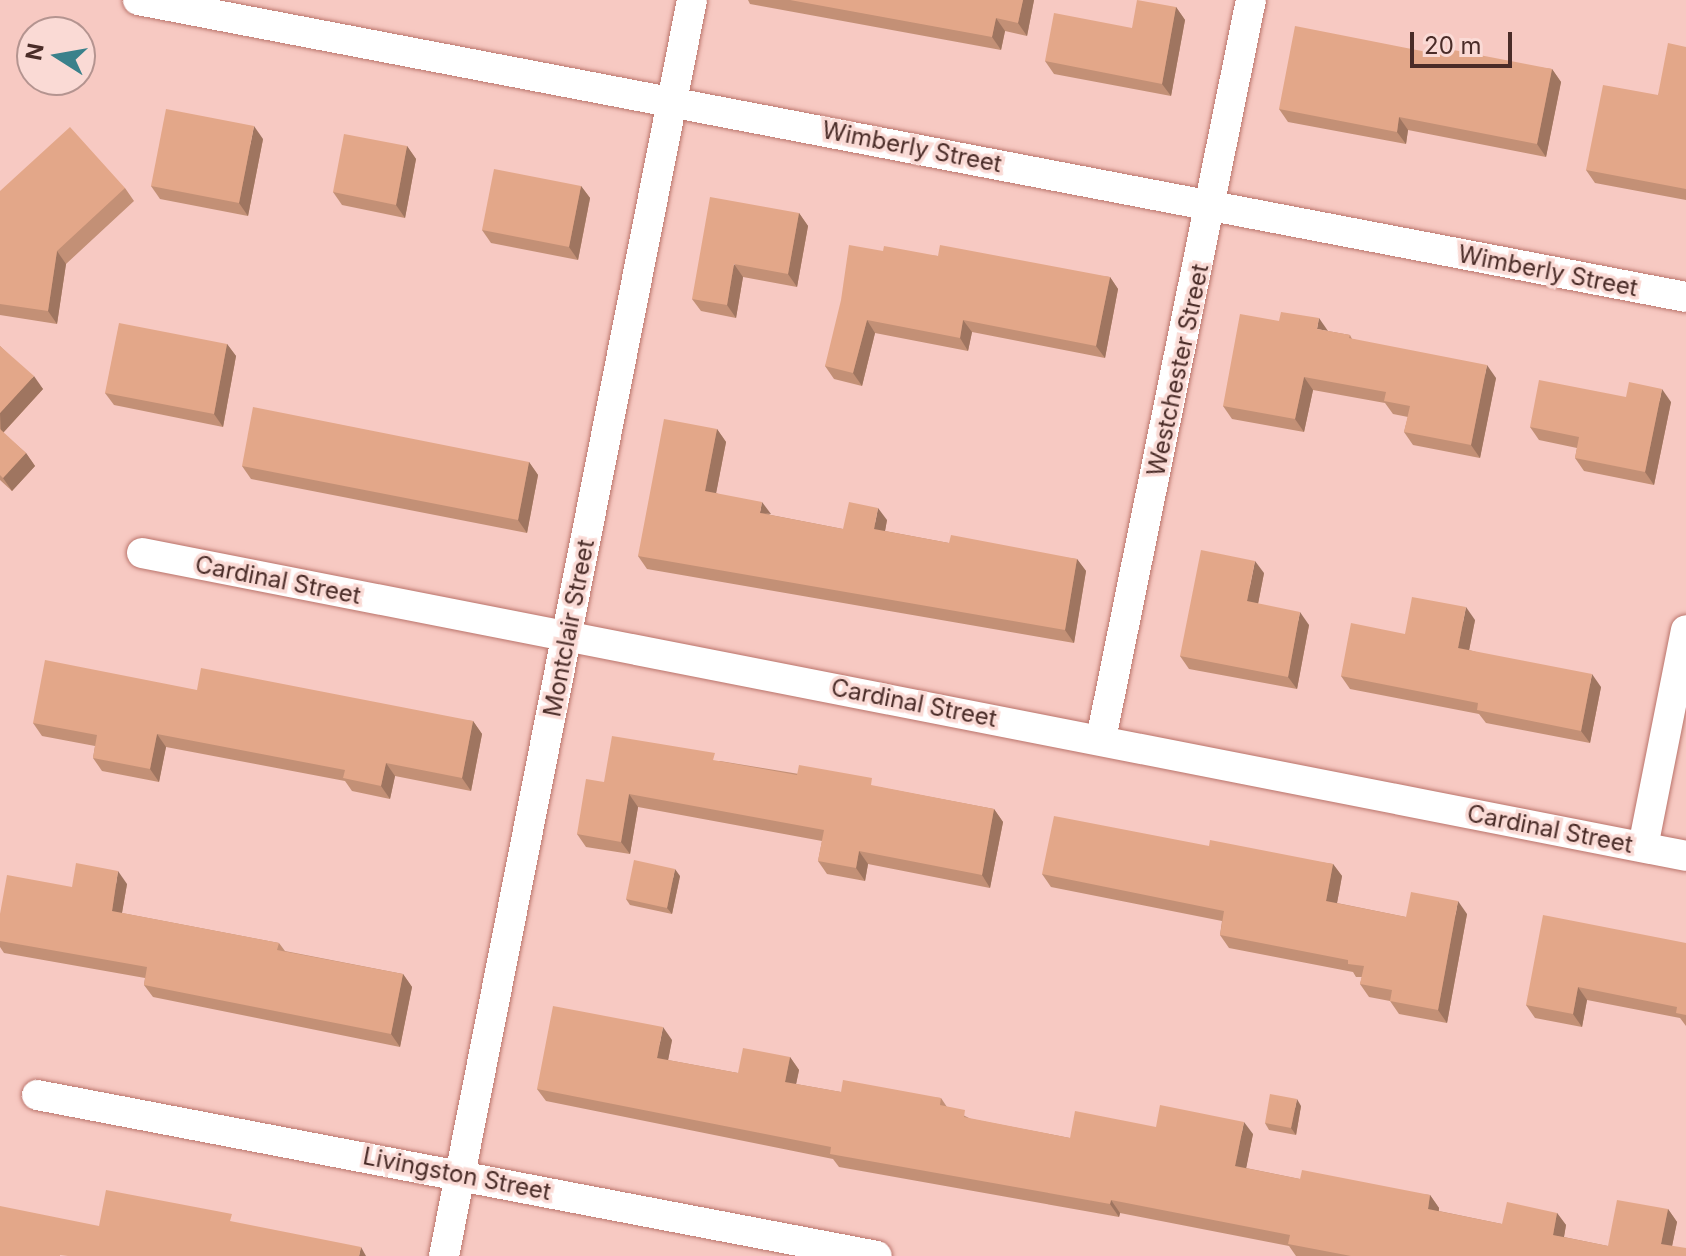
<!DOCTYPE html>
<html>
<head>
<meta charset="utf-8">
<style>
	body { margin:0 }
	#map { position:relative; width:1686px; height:1256px; overflow:hidden; background:#f7c9c2; font-family:Inter,sans-serif }
	div>[style] { position:absolute }
	.roads { filter:drop-shadow(0 0 2px #ba746b) drop-shadow(0 0 2px #ba746b) }
	.minor>* { height:30px; margin:-15px; padding:0 15px; transform-origin:15px; border-radius:15px; background:#fff }
	.wall>* { inset:0; background:#c39076 }
	.shaded-wall>* { inset:0; background:#9f7560 }
	.building>* { inset:0; background:#e3a789 }
	span { translate:-50% -50%; white-space:nowrap; text-align:center; line-height:1.15; -webkit-text-stroke:7px #fadad5; paint-order:stroke }
	.street-label { font-size:24px; color:#4a2c28 }
	.north { position:absolute; left:16px; top:16px; width:80px; height:80px; box-sizing:border-box; background:#fadad5; border:2px solid #b49490; border-radius:50%; rotate:281deg; font-size:22px; font-weight:700; line-height:32px; text-align:center; color:#4a2c28 }
	.north::after { content:''; display:block; margin:auto; width:28px; height:36px; background:#3a818b; clip-path:polygon(50% 0,100% 100%,50% 72%,0 100%) }
	.scale { position:absolute; left:1410px; top:32px; width:102px; height:36px; box-sizing:border-box; border:4px solid #4a2c28; border-top:0; padding-left:10px; font-size:24px; line-height:28px; white-space:nowrap; color:#4a2c28; -webkit-text-stroke:6px #fadad5; paint-order:stroke }
</style>
</head>
<body>
<div id="map">
	<div class="roads">
		<div class="minor">
			<div style="left:138px;top:0;width:1576px;rotate:10.86deg"></div>
			<div style="left:142px;top:553px;width:1573px;rotate:11.1deg"></div>
			<div style="left:1101px;top:739px;width:754px;rotate:-78.53deg"></div>
			<div style="left:1643px;top:847px;width:221px;rotate:-78.8deg"></div>
			<div style="left:37px;top:1095px;width:855px;rotate:10.85deg"></div>
			<div style="left:444px;top:1256px;width:1280px;rotate:-78.83deg"></div>
		</div>
	</div>
	<div class="wall">
		<div style="clip-path:polygon(748px 0,1034px 0,1027px 36px,1005px 31px,1001px 50px,750px 4px)"></div>
		<div style="clip-path:polygon(1176px 7px,1185px 20px,1171px 96px,1054px 74px,1045px 61px,1132px 28px)"></div>
		<div style="clip-path:polygon(1686px 47px,1686px 200px,1595px 183px,1586px 170px,1658px 95px)"></div>
		<div style="clip-path:polygon(1442px 55px,1552px 69px,1561px 82px,1546px 157px,1408px 130px,1406px 144px,1288px 122px,1279px 109px)"></div>
		<div style="clip-path:polygon(263px 139px,248px 216px,160px 199px,151px 186px)"></div>
		<div style="clip-path:polygon(407px 146px,416px 159px,405px 218px,342px 205px,333px 192px)"></div>
		<div style="clip-path:polygon(581px 186px,590px 198px,578px 260px,491px 243px,482px 230px)"></div>
		<div style="clip-path:polygon(125px 188px,134px 201px,66px 264px,57px 324px,0 315px,0 191px)"></div>
		<div style="clip-path:polygon(799px 213px,808px 226px,797px 287px,743px 277px,736px 318px,701px 311px,692px 299px)"></div>
		<div style="clip-path:polygon(883px 251px,938px 256px,1110px 277px,1118px 289px,1105px 358px,972px 332px,968px 351px,875px 333px,862px 386px,834px 379px,825px 366px)"></div>
		<div style="clip-path:polygon(1328px 331px,1350px 335px,1352px 339px,1496px 378px,1480px 458px,1413px 445px,1404px 432px,1408px 417px,1393px 414px,1385px 403px,1313px 390px,1304px 432px,1232px 419px,1223px 406px)"></div>
		<div style="clip-path:polygon(227px 344px,236px 356px,223px 427px,114px 405px,105px 393px)"></div>
		<div style="clip-path:polygon(0 346px,43px 389px,3px 433px,26px 453px,35px 466px,12px 491px,0 480px)"></div>
		<div style="clip-path:polygon(1626px 397px,1671px 402px,1654px 485px,1584px 471px,1575px 458px,1577px 448px,1539px 440px,1530px 427px)"></div>
		<div style="clip-path:polygon(717px 429px,726px 442px,716px 493px,771px 515px,843px 529px,887px 520px,885px 531px,949px 543px,1077px 559px,1086px 571px,1074px 643px,647px 569px,638px 556px)"></div>
		<div style="clip-path:polygon(529px 462px,538px 475px,527px 533px,251px 479px,242px 466px)"></div>
		<div style="clip-path:polygon(1264px 573px,1258px 604px,1309px 625px,1297px 689px,1189px 669px,1180px 656px)"></div>
		<div style="clip-path:polygon(1475px 620px,1469px 650px,1601px 687px,1590px 743px,1486px 723px,1479px 714px,1350px 689px,1341px 676px,1405px 634px)"></div>
		<div style="clip-path:polygon(197px 690px,473px 721px,482px 734px,471px 791px,395px 776px,390px 799px,352px 791px,345px 781px,166px 747px,159px 782px,102px 771px,93px 758px,95px 746px,42px 736px,33px 723px)"></div>
		<div style="clip-path:polygon(720px 761px,878px 787px,994px 809px,1003px 822px,990px 888px,868px 864px,865px 881px,827px 874px,818px 861px,822px 841px,638px 807px,630px 854px,586px 847px,577px 834px,604px 782px)"></div>
		<div style="clip-path:polygon(1209px 846px,1333px 864px,1342px 876px,1337px 903px,1406px 917px,1467px 914px,1447px 1023px,1399px 1014px,1390px 1001px,1369px 997px,1360px 984px,1362px 977px,1356px 977px,1353px 972px,1229px 948px,1220px 935px,1222px 921px,1051px 887px,1042px 874px)"></div>
		<div style="clip-path:polygon(680px 876px,672px 914px,630px 905px,626px 899px)"></div>
		<div style="clip-path:polygon(127px 884px,122px 913px,279px 943px,285px 951px,403px 974px,412px 987px,400px 1047px,153px 997px,144px 985px,145px 978px,4px 953px,0 947px,0 914px,72px 887px)"></div>
		<div style="clip-path:polygon(1686px 943px,1686px 1026px,1680px 1018px,1587px 1000px,1582px 1027px,1535px 1018px,1526px 1005px)"></div>
		<div style="clip-path:polygon(672px 1040px,668px 1060px,738px 1073px,790px 1057px,799px 1070px,796px 1084px,841px 1092px,941px 1098px,947px 1107px,971px 1119px,1070px 1138px,1156px 1127px,1253px 1134px,1246px 1168px,1300px 1179px,1430px 1195px,1439px 1208px,1439px 1211px,1502px 1224px,1557px 1213px,1566px 1225px,1564px 1237px,1608px 1246px,1668px 1209px,1677px 1222px,1672px 1246px,1686px 1256px,1296px 1256px,1289px 1246px,1120px 1213px,1119px 1217px,839px 1167px,833px 1159px,546px 1101px,537px 1089px)"></div>
		<div style="clip-path:polygon(1301px 1106px,1296px 1135px,1269px 1130px,1265px 1123px)"></div>
	</div>
	<div class="shaded-wall">
		<div style="clip-path:polygon(1023px 0,1034px 0,1027px 36px,1018px 23px)"></div>
		<div style="clip-path:polygon(1176px 7px,1185px 20px,1171px 96px,1162px 84px)"></div>
		<div style="clip-path:polygon(996px 18px,1005px 31px,1001px 50px,992px 37px)"></div>
		<div style="clip-path:polygon(1552px 69px,1561px 82px,1546px 157px,1537px 144px)"></div>
		<div style="clip-path:polygon(1399px 117px,1408px 130px,1406px 144px,1397px 132px)"></div>
		<div style="clip-path:polygon(254px 126px,263px 139px,248px 216px,239px 203px)"></div>
		<div style="clip-path:polygon(407px 146px,416px 159px,405px 218px,396px 205px)"></div>
		<div style="clip-path:polygon(581px 186px,590px 198px,578px 260px,569px 247px)"></div>
		<div style="clip-path:polygon(799px 213px,808px 226px,797px 287px,788px 274px)"></div>
		<div style="clip-path:polygon(57px 251px,66px 264px,57px 324px,48px 311px)"></div>
		<div style="clip-path:polygon(734px 264px,743px 277px,736px 318px,727px 305px)"></div>
		<div style="clip-path:polygon(1110px 277px,1118px 289px,1105px 358px,1096px 346px)"></div>
		<div style="clip-path:polygon(1319px 318px,1328px 331px,1317px 329px)"></div>
		<div style="clip-path:polygon(867px 320px,875px 333px,862px 386px,853px 373px)"></div>
		<div style="clip-path:polygon(963px 320px,972px 332px,968px 351px,960px 338px)"></div>
		<div style="clip-path:polygon(227px 344px,236px 356px,223px 427px,214px 414px)"></div>
		<div style="clip-path:polygon(1487px 365px,1496px 378px,1480px 458px,1471px 445px)"></div>
		<div style="clip-path:polygon(34px 376px,43px 389px,1px 435px,0 413px)"></div>
		<div style="clip-path:polygon(1304px 377px,1313px 390px,1304px 432px,1295px 419px)"></div>
		<div style="clip-path:polygon(1662px 389px,1671px 402px,1654px 485px,1645px 472px)"></div>
		<div style="clip-path:polygon(717px 429px,726px 442px,714px 504px,705px 491px)"></div>
		<div style="clip-path:polygon(26px 453px,35px 466px,12px 491px,3px 478px)"></div>
		<div style="clip-path:polygon(529px 462px,538px 475px,527px 533px,518px 520px)"></div>
		<div style="clip-path:polygon(762px 502px,771px 514px,760px 513px)"></div>
		<div style="clip-path:polygon(878px 508px,887px 520px,883px 542px,874px 529px)"></div>
		<div style="clip-path:polygon(1077px 559px,1086px 571px,1074px 643px,1065px 630px)"></div>
		<div style="clip-path:polygon(1255px 561px,1264px 573px,1256px 614px,1247px 601px)"></div>
		<div style="clip-path:polygon(1466px 607px,1475px 620px,1467px 661px,1458px 648px)"></div>
		<div style="clip-path:polygon(1300px 612px,1309px 625px,1297px 689px,1288px 677px)"></div>
		<div style="clip-path:polygon(1592px 674px,1601px 687px,1590px 743px,1581px 731px)"></div>
		<div style="clip-path:polygon(473px 721px,482px 734px,471px 791px,462px 778px)"></div>
		<div style="clip-path:polygon(157px 734px,166px 747px,159px 782px,150px 769px)"></div>
		<div style="clip-path:polygon(386px 763px,395px 776px,390px 799px,381px 786px)"></div>
		<div style="clip-path:polygon(629px 794px,638px 807px,630px 854px,621px 842px)"></div>
		<div style="clip-path:polygon(994px 809px,1003px 822px,990px 888px,982px 875px)"></div>
		<div style="clip-path:polygon(859px 851px,868px 864px,865px 881px,856px 868px)"></div>
		<div style="clip-path:polygon(1333px 864px,1342px 876px,1335px 914px,1326px 901px)"></div>
		<div style="clip-path:polygon(675px 869px,680px 876px,672px 914px,667px 908px)"></div>
		<div style="clip-path:polygon(118px 871px,127px 884px,120px 924px,112px 911px)"></div>
		<div style="clip-path:polygon(1458px 901px,1467px 914px,1447px 1023px,1438px 1010px)"></div>
		<div style="clip-path:polygon(403px 974px,412px 987px,400px 1047px,391px 1034px)"></div>
		<div style="clip-path:polygon(1578px 987px,1587px 1000px,1582px 1027px,1573px 1014px)"></div>
		<div style="clip-path:polygon(663px 1027px,672px 1040px,666px 1071px,657px 1058px)"></div>
		<div style="clip-path:polygon(790px 1057px,799px 1070px,794px 1094px,785px 1082px)"></div>
		<div style="clip-path:polygon(1297px 1099px,1301px 1106px,1296px 1135px,1291px 1128px)"></div>
		<div style="clip-path:polygon(1244px 1122px,1253px 1134px,1244px 1179px,1235px 1166px)"></div>
		<div style="clip-path:polygon(1430px 1195px,1439px 1208px,1437px 1221px,1428px 1209px)"></div>
		<div style="clip-path:polygon(1111px 1200px,1120px 1213px,1119px 1217px,1110px 1204px)"></div>
		<div style="clip-path:polygon(1668px 1209px,1677px 1222px,1670px 1256px,1661px 1244px)"></div>
		<div style="clip-path:polygon(1557px 1213px,1566px 1225px,1562px 1248px,1553px 1235px)"></div>
		<div style="clip-path:polygon(361px 1247px,366px 1256px,359px 1256px)"></div>
	</div>
	<div class="building">
		<div style="clip-path:polygon(790px 0,1023px 0,1018px 23px,996px 18px,992px 37px)"></div>
		<div style="clip-path:polygon(1137px 0,1176px 7px,1162px 84px,1045px 61px,1054px 13px,1132px 28px)"></div>
		<div style="clip-path:polygon(1295px 26px,1442px 55px,1443px 48px,1552px 69px,1537px 144px,1399px 117px,1397px 132px,1279px 109px)"></div>
		<div style="clip-path:polygon(1668px 43px,1686px 47px,1686px 189px,1586px 170px,1603px 85px,1658px 95px)"></div>
		<div style="clip-path:polygon(166px 109px,254px 126px,239px 203px,151px 186px)"></div>
		<div style="clip-path:polygon(70px 127px,125px 188px,57px 251px,48px 311px,0 304px,0 191px)"></div>
		<div style="clip-path:polygon(344px 134px,407px 146px,396px 205px,333px 192px)"></div>
		<div style="clip-path:polygon(494px 169px,581px 186px,569px 247px,482px 230px)"></div>
		<div style="clip-path:polygon(710px 197px,799px 213px,788px 274px,734px 264px,727px 305px,692px 299px)"></div>
		<div style="clip-path:polygon(849px 245px,883px 251px,884px 246px,938px 256px,940px 245px,1110px 277px,1096px 346px,963px 320px,960px 338px,867px 320px,853px 373px,825px 366px,841px 300px)"></div>
		<div style="clip-path:polygon(1281px 312px,1319px 318px,1317px 329px,1350px 335px,1349px 338px,1487px 365px,1471px 445px,1404px 432px,1410px 406px,1384px 401px,1386px 392px,1304px 377px,1295px 419px,1223px 406px,1240px 314px,1279px 321px)"></div>
		<div style="clip-path:polygon(119px 323px,227px 344px,214px 414px,105px 393px)"></div>
		<div style="clip-path:polygon(0 346px,34px 376px,0 413px)"></div>
		<div style="clip-path:polygon(1539px 380px,1626px 397px,1629px 382px,1662px 389px,1645px 472px,1575px 458px,1579px 437px,1530px 427px)"></div>
		<div style="clip-path:polygon(253px 407px,529px 462px,518px 520px,242px 466px)"></div>
		<div style="clip-path:polygon(664px 419px,717px 429px,705px 491px,762px 502px,760px 513px,843px 529px,849px 502px,878px 508px,874px 529px,949px 543px,951px 535px,1077px 559px,1065px 630px,638px 556px)"></div>
		<div style="clip-path:polygon(0 429px,26px 453px,3px 478px,0 475px)"></div>
		<div style="clip-path:polygon(1201px 550px,1255px 561px,1247px 601px,1300px 612px,1288px 677px,1180px 656px)"></div>
		<div style="clip-path:polygon(1412px 597px,1466px 607px,1458px 648px,1592px 674px,1581px 731px,1477px 710px,1478px 703px,1341px 676px,1351px 623px,1405px 634px)"></div>
		<div style="clip-path:polygon(45px 660px,197px 690px,201px 668px,473px 721px,462px 778px,386px 763px,381px 786px,343px 778px,345px 770px,157px 734px,150px 769px,93px 758px,97px 735px,33px 723px)"></div>
		<div style="clip-path:polygon(612px 736px,715px 753px,713px 760px,797px 775px,799px 765px,872px 778px,871px 785px,994px 809px,982px 875px,859px 851px,856px 868px,818px 861px,824px 830px,629px 794px,621px 842px,577px 834px,586px 779px,604px 782px)"></div>
		<div style="clip-path:polygon(1054px 816px,1209px 846px,1210px 840px,1333px 864px,1326px 901px,1406px 917px,1411px 892px,1458px 901px,1438px 1010px,1390px 1001px,1392px 990px,1360px 984px,1364px 966px,1348px 964px,1348px 960px,1220px 935px,1224px 911px,1042px 874px)"></div>
		<div style="clip-path:polygon(634px 860px,675px 869px,667px 908px,626px 899px)"></div>
		<div style="clip-path:polygon(76px 863px,118px 871px,112px 911px,279px 943px,277px 950px,403px 974px,391px 1034px,144px 985px,147px 967px,0 941px,0 914px,7px 875px,72px 887px)"></div>
		<div style="clip-path:polygon(1543px 915px,1686px 943px,1686px 1015px,1676px 1013px,1677px 1007px,1578px 987px,1573px 1014px,1526px 1005px)"></div>
		<div style="clip-path:polygon(553px 1006px,663px 1027px,657px 1058px,738px 1073px,743px 1048px,790px 1057px,785px 1082px,841px 1092px,843px 1080px,941px 1098px,940px 1105px,965px 1110px,964px 1117px,1070px 1138px,1075px 1111px,1156px 1127px,1160px 1105px,1244px 1122px,1235px 1166px,1300px 1179px,1302px 1170px,1430px 1195px,1428px 1209px,1502px 1224px,1507px 1202px,1557px 1213px,1553px 1235px,1608px 1246px,1617px 1200px,1668px 1209px,1661px 1244px,1686px 1248px,1686px 1256px,1351px 1256px,1288px 1244px,1290px 1235px,1111px 1200px,1110px 1204px,830px 1154px,831px 1147px,537px 1089px)"></div>
		<div style="clip-path:polygon(1270px 1094px,1297px 1099px,1291px 1128px,1265px 1123px)"></div>
		<div style="clip-path:polygon(106px 1190px,232px 1214px,230px 1221px,361px 1247px,359px 1256px,68px 1256px,60px 1255px,60px 1256px,0 1256px,0 1206px,99px 1226px)"></div>
	</div>
	<div class="street-label">
		<span style="left:912px;top:147px;rotate:11deg">Wimberly Street</span>
		<span style="left:1548px;top:271px;rotate:11deg">Wimberly Street</span>
		<span style="left:1178px;top:370px;rotate:-78deg">Westchester Street</span>
		<span style="left:278px;top:580px;rotate:11deg">Cardinal Street</span>
		<span style="left:569px;top:628px;rotate:-79deg">Montclair Street</span>
		<span style="left:914px;top:703px;rotate:11deg">Cardinal Street</span>
		<span style="left:1550px;top:829px;rotate:11deg">Cardinal Street</span>
		<span style="left:457px;top:1174px;rotate:11deg">Livingston Street</span>
	</div>
	<div class="north">N</div>
	<div class="scale">20 m</div>
</div>
</body>
</html>
